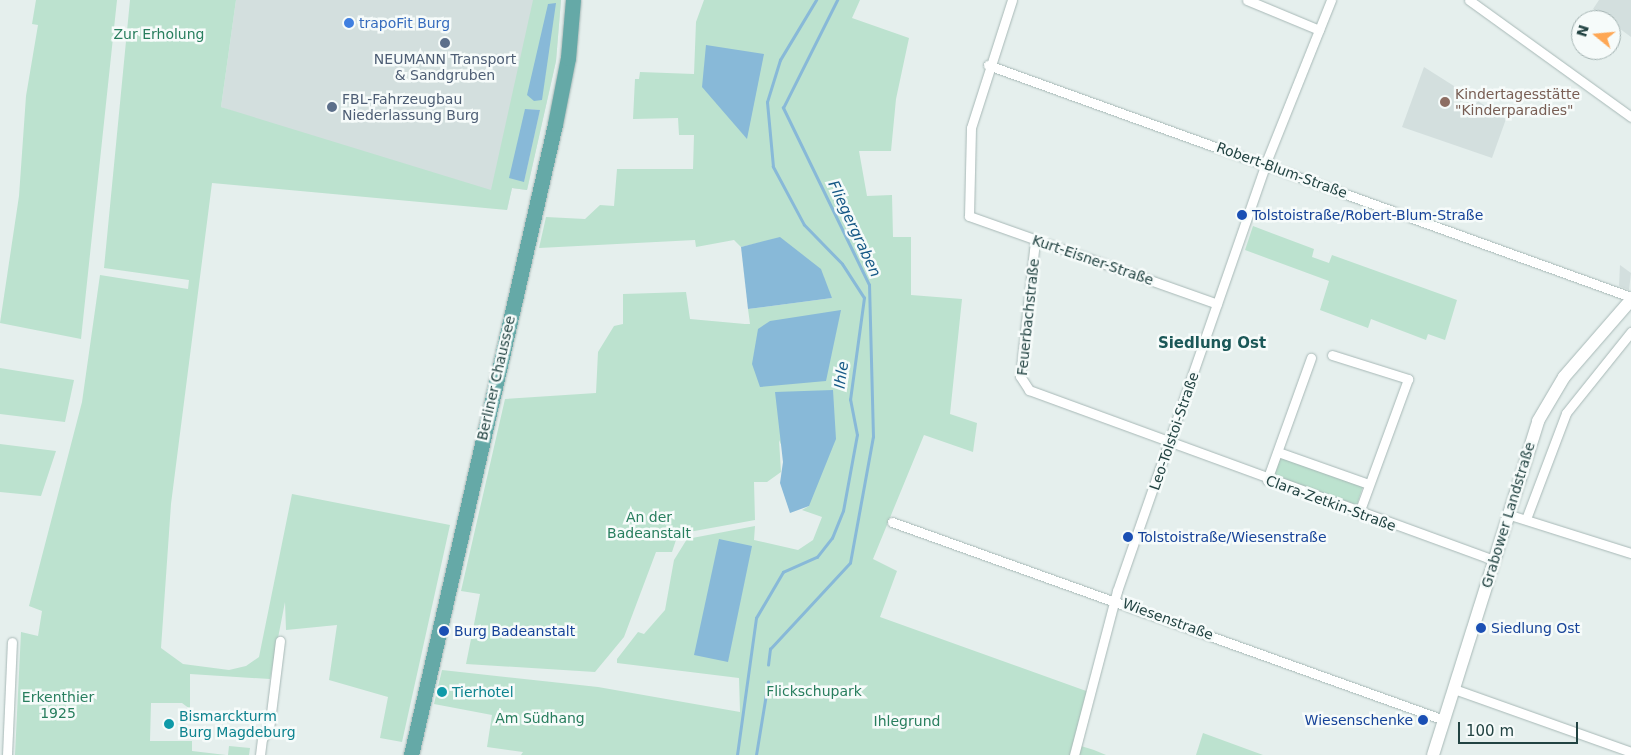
<!DOCTYPE html>
<html>
<head>
<meta charset="utf-8">
<style>
	body { margin:0 }
	#map { position:relative; width:1631px; height:755px; overflow:hidden; background:#e5efed; font-family:"DejaVu Sans",sans-serif }
	div>[style] { position:absolute }
	.built>* { inset:0; background:#d3dfde }
	.green>* { inset:0; background:#bce2cf }
	.water>* { inset:0; background:#88b9d8 }
	.stream>* { height:2.5px; margin:-1.25px; padding:0 1.25px; transform-origin:1.25px; border-radius:1.25px; background:#88b9d8 }
	.roads { filter:drop-shadow(0 0 1px #a7b8b6) drop-shadow(0 0 1px #a7b8b6) }
	.minor>* { height:9px; margin:-4.5px; padding:0 4.5px; transform-origin:4.5px; border-radius:4.5px; background:#fff }
	.secondary>* { height:12px; margin:-6px; padding:0 6px; transform-origin:6px; border-radius:6px; background:#fff }
	.primary>* { height:15px; margin:-7.5px; padding:0 7.5px; transform-origin:7.5px; border-radius:7.5px; background:#65a9a7 }
	.dots>* { width:14px; height:14px; translate:-50% -50%; box-sizing:border-box; border:2px solid #f6fbfa; border-radius:50% }
	span { translate:-50% -50%; white-space:nowrap; text-align:center; line-height:1.15; -webkit-text-stroke:5px #f6fbfa; paint-order:stroke }
	.shop-label { font-size:14px; color:#366cbe }
	.left { translate:0 -50%; text-align:left }
	.park-label { font-size:14px; color:#287e5e }
	.service-label { font-size:14px; color:#4e5e75 }
	.education-label { font-size:14px; color:#785e54 }
	.street-label { font-size:14px; color:#224342 }
	.transit-label { font-size:14px; color:#164399 }
	.right { translate:-100% -50%; text-align:right }
	.culture-label { font-size:14px; color:#0d838f }
	.water-label { font-size:15px; color:#155886; font-style:italic }
	.neighbourhood-label { font-size:15px; color:#1b5858; font-weight:700 }
	.north { position:absolute; left:1571px; top:10px; width:50px; height:50px; box-sizing:border-box; background:#f6fbfa; border:1px solid #a1b1b0; border-radius:50%; rotate:287deg; font-size:14px; font-weight:700; line-height:20px; text-align:center; color:#224342 }
	.north::after { content:''; display:block; margin:auto; width:18px; height:22px; background:#fea754; clip-path:polygon(50% 0,100% 100%,50% 72%,0 100%) }
	.scale { position:absolute; left:1458px; top:722px; width:120px; height:22px; box-sizing:border-box; border:2px solid #224342; border-top:0; padding-left:6px; font-size:15px; line-height:18px; white-space:nowrap; color:#224342; -webkit-text-stroke:4px #f6fbfa; paint-order:stroke }
</style>
</head>
<body>
<div id="map">
	<div class="built">
		<div style="clip-path:polygon(236px 0,561px 0,556px 61px,527px 190px,512px 188px,507px 210px,221px 107px)"></div>
		<div style="clip-path:polygon(1599px 0,1631px 0,1631px 37px,1593px 9px)"></div>
		<div style="clip-path:polygon(1424px 67px,1506px 119px,1492px 158px,1402px 127px)"></div>
		<div style="clip-path:polygon(1620px 265px,1631px 273px,1629px 290px,1619px 286px)"></div>
	</div>
	<div class="green">
		<div style="clip-path:polygon(36px 0,117px 0,81px 339px,0 323px,19px 196px,26px 96px,38px 25px,32px 24px)"></div>
		<div style="clip-path:polygon(evenodd,130px 0,236px 0,221px 107px,491px 190px,533px 0,561px 0,556px 61px,527px 190px,512px 188px,507px 210px,212px 183px,171px 504px,161px 648px,183px 664px,229px 670px,246px 666px,259px 657px,292px 494px,450px 525px,402px 742px,380px 738px,388px 697px,329px 680px,337px 625px,286px 630px,285px 602px,270px 679px,190px 674px,190px 709px,182px 703px,151px 703px,150px 741px,192px 741px,192px 751px,226px 755px,15px 755px,21px 632px,38px 636px,42px 611px,29px 606px,82px 402px,100px 275px,188px 289px,189px 280px,104px 268px,130px 0,525px 109px,540px 110px,524px 182px,525px 109px)"></div>
		<div style="clip-path:polygon(704px 0,860px 0,852px 18px,909px 38px,896px 99px,891px 151px,859px 151px,867px 196px,892px 195px,893px 237px,911px 237px,911px 295px,962px 299px,950px 414px,977px 423px,973px 452px,924px 435px,873px 559px,897px 571px,880px 617px,1089px 692px,1071px 755px,521px 755px,523px 752px,487px 747px,492px 715px,434px 704px,442px 670px,598px 687px,740px 712px,739px 678px,617px 663px,617px 659px,638px 632px,644px 634px,665px 610px,674px 560px,687px 539px,755px 526px,754px 540px,798px 550px,813px 540px,822px 517px,802px 510px,809px 506px,779px 440px,781px 472px,767px 482px,754px 482px,755px 520px,678px 534px,672px 552px,656px 552px,624px 637px,595px 672px,466px 664px,480px 594px,461px 591px,505px 399px,596px 393px,598px 352px,614px 326px,623px 324px,623px 294px,686px 292px,690px 319px,745px 324px,750px 324px,748px 309px,832px 298px,780px 238px,741px 247px,734px 240px,696px 247px,695px 240px,539px 248px,546px 217px,585px 219px,600px 205px,614px 206px,617px 169px,693px 169px,694px 135px,679px 135px,678px 118px,633px 119px,635px 79px,639px 79px,640px 72px,694px 74px,696px 22px)"></div>
		<div style="clip-path:polygon(1253px 226px,1314px 249px,1312px 257px,1329px 263px,1332px 255px,1457px 300px,1445px 340px,1428px 334px,1426px 340px,1371px 319px,1368px 328px,1320px 310px,1329px 281px,1245px 250px)"></div>
		<div style="clip-path:polygon(0 368px,74px 380px,65px 422px,0 414px)"></div>
		<div style="clip-path:polygon(0 444px,56px 451px,41px 496px,0 492px)"></div>
		<div style="clip-path:polygon(1280px 457px,1363px 486px,1357px 505px,1273px 476px)"></div>
		<div style="clip-path:polygon(1203px 733px,1263px 755px,1196px 755px)"></div>
		<div style="clip-path:polygon(229px 746px,250px 748px,249px 755px,228px 755px)"></div>
		<div style="clip-path:polygon(1081px 746px,1094px 750px,1106px 755px,1079px 755px)"></div>
	</div>
	<div class="water">
		<div style="clip-path:polygon(556px 3px,542px 100px,534px 101px,527px 95px,548px 4px)"></div>
		<div style="clip-path:polygon(706px 45px,764px 54px,747px 139px,702px 87px)"></div>
		<div style="clip-path:polygon(525px 109px,540px 110px,524px 182px,509px 178px)"></div>
		<div style="clip-path:polygon(780px 237px,821px 269px,832px 298px,748px 309px,741px 247px)"></div>
		<div style="clip-path:polygon(841px 310px,826px 381px,760px 387px,752px 364px,758px 329px,770px 321px)"></div>
		<div style="clip-path:polygon(833px 390px,836px 439px,809px 506px,790px 513px,780px 483px,783px 462px,775px 392px)"></div>
		<div style="clip-path:polygon(719px 539px,752px 546px,728px 662px,694px 655px)"></div>
	</div>
	<div class="stream">
		<div style="left:768px;top:665px;width:16px;rotate:-83deg"></div>
		<div style="left:770px;top:649px;width:117px;rotate:-47.1deg"></div>
		<div style="left:850px;top:563px;width:128px;rotate:-79.7deg"></div>
		<div style="left:873px;top:437px;width:152px;rotate:-91.5deg"></div>
		<div style="left:869px;top:285px;width:197px;rotate:-115.9deg"></div>
		<div style="left:783px;top:108px;width:121px;rotate:-63.4deg"></div>
		<div style="left:737px;top:755px;width:138px;rotate:-82.1deg"></div>
		<div style="left:756px;top:618px;width:53px;rotate:-59.6deg"></div>
		<div style="left:783px;top:572px;width:37px;rotate:-24deg"></div>
		<div style="left:817px;top:557px;width:24px;rotate:-52deg"></div>
		<div style="left:832px;top:538px;width:29px;rotate:-68deg"></div>
		<div style="left:843px;top:511px;width:77px;rotate:-79.6deg"></div>
		<div style="left:857px;top:435px;width:36px;rotate:-101deg"></div>
		<div style="left:850px;top:400px;width:103px;rotate:-82.2deg"></div>
		<div style="left:864px;top:298px;width:40px;rotate:-122.9deg"></div>
		<div style="left:842px;top:264px;width:54px;rotate:-134.3deg"></div>
		<div style="left:804px;top:225px;width:66px;rotate:-118.1deg"></div>
		<div style="left:773px;top:167px;width:65px;rotate:-95.3deg"></div>
		<div style="left:767px;top:102px;width:44px;rotate:-72.8deg"></div>
		<div style="left:780px;top:60px;width:70px;rotate:-59deg"></div>
		<div style="left:756px;top:755px;width:74px;rotate:-80.7deg"></div>
	</div>
	<div class="roads">
		<div class="minor">
			<div style="left:1012px;top:0;width:134px;rotate:107.8deg"></div>
			<div style="left:971px;top:128px;width:88px;rotate:91.3deg"></div>
			<div style="left:969px;top:216px;width:263px;rotate:19.5deg"></div>
			<div style="left:1247px;top:0;width:78px;rotate:22.6deg"></div>
			<div style="left:1469px;top:0;width:200px;rotate:35.8deg"></div>
			<div style="left:988px;top:65px;width:684px;rotate:19.84deg"></div>
			<div style="left:1035px;top:241px;width:136px;rotate:96.3deg"></div>
			<div style="left:1020px;top:376px;width:17px;rotate:57deg"></div>
			<div style="left:1029px;top:390px;width:494px;rotate:20.1deg"></div>
			<div style="left:1332px;top:355px;width:80px;rotate:17.5deg"></div>
			<div style="left:1408px;top:379px;width:143px;rotate:110.1deg"></div>
			<div style="left:1278px;top:452px;width:96px;rotate:19.4deg"></div>
			<div style="left:1267px;top:480px;width:130px;rotate:-70.2deg"></div>
			<div style="left:1507px;top:514px;width:130px;rotate:17.5deg"></div>
			<div style="left:1526px;top:519px;width:113px;rotate:-69.3deg"></div>
			<div style="left:1566px;top:413px;width:104px;rotate:-51.3deg"></div>
			<div style="left:892px;top:522px;width:586px;rotate:19.73deg"></div>
			<div style="left:1454px;top:689px;width:188px;rotate:19.6deg"></div>
			<div style="left:7px;top:755px;width:113px;rotate:-87.5deg"></div>
			<div style="left:260px;top:755px;width:16px;rotate:-83deg"></div>
			<div style="left:262px;top:739px;width:12px;rotate:-55deg"></div>
			<div style="left:269px;top:729px;width:89px;rotate:-82.9deg"></div>
			<div style="left:1074px;top:755px;width:170px;rotate:-75.3deg"></div>
			<div style="left:1117px;top:591px;width:451px;rotate:-70.8deg"></div>
			<div style="left:1265px;top:165px;width:178px;rotate:-68.2deg"></div>
		</div>
		<div class="secondary">
			<div style="left:1433px;top:755px;width:350px;rotate:-72.5deg"></div>
			<div style="left:1538px;top:421px;width:51px;rotate:-59.4deg"></div>
			<div style="left:1564px;top:377px;width:102px;rotate:-49deg"></div>
		</div>
		<div class="primary">
			<div style="left:411px;top:755px;width:647px;rotate:-77.14deg"></div>
			<div style="left:555px;top:124px;width:67px;rotate:-78.9deg"></div>
			<div style="left:568px;top:58px;width:58px;rotate:-85.1deg"></div>
		</div>
	</div>
	<div class="dots">
		<div style="left:349px;top:23px;background:#3f7fe0"></div>
		<div style="left:445px;top:43px;background:#5c6f8a"></div>
		<div style="left:1445px;top:102px;background:#8d6e63"></div>
		<div style="left:332px;top:107px;background:#5c6f8a"></div>
		<div style="left:1242px;top:215px;background:#1a4fb4"></div>
		<div style="left:1128px;top:537px;background:#1a4fb4"></div>
		<div style="left:1481px;top:628px;background:#1a4fb4"></div>
		<div style="left:444px;top:631px;background:#1a4fb4"></div>
		<div style="left:442px;top:692px;background:#0f9aa8"></div>
		<div style="left:1423px;top:720px;background:#1a4fb4"></div>
		<div style="left:169px;top:724px;background:#0f9aa8"></div>
	</div>
	<div class="shop-label">
		<span class="left" style="left:359px;top:23px">trapoFit Burg</span>
	</div>
	<div class="park-label">
		<span style="left:159px;top:34px">Zur Erholung</span>
		<span style="left:649px;top:525px">An der<br>Badeanstalt</span>
		<span style="left:814px;top:691px">Flickschupark</span>
		<span style="left:58px;top:705px">Erkenthier<br>1925</span>
		<span style="left:540px;top:718px">Am Südhang</span>
		<span style="left:907px;top:721px">Ihlegrund</span>
	</div>
	<div class="service-label">
		<span style="left:445px;top:67px">NEUMANN Transport<br>&amp; Sandgruben</span>
		<span class="left" style="left:342px;top:107px">FBL-Fahrzeugbau<br>Niederlassung Burg</span>
	</div>
	<div class="education-label">
		<span class="left" style="left:1455px;top:102px">Kindertagesstätte<br>"Kinderparadies"</span>
	</div>
	<div class="street-label">
		<span style="left:1282px;top:170px;rotate:20deg">Robert-Blum-Straße</span>
		<span style="left:1093px;top:260px;rotate:19deg">Kurt-Eisner-Straße</span>
		<span style="left:1028px;top:317px;rotate:-84deg">Feuerbachstraße</span>
		<span style="left:496px;top:378px;rotate:-77deg">Berliner Chaussee</span>
		<span style="left:1174px;top:431px;rotate:-71deg">Leo-Tolstoi-Straße</span>
		<span style="left:1331px;top:503px;rotate:20deg">Clara-Zetkin-Straße</span>
		<span style="left:1508px;top:515px;rotate:-73deg">Grabower Landstraße</span>
		<span style="left:1168px;top:619px;rotate:20deg">Wiesenstraße</span>
	</div>
	<div class="transit-label">
		<span class="left" style="left:1252px;top:215px">Tolstoistraße/Robert-Blum-Straße</span>
		<span class="left" style="left:1138px;top:537px">Tolstoistraße/Wiesenstraße</span>
		<span class="left" style="left:1491px;top:628px">Siedlung Ost</span>
		<span class="left" style="left:454px;top:631px">Burg Badeanstalt</span>
		<span class="right" style="left:1413px;top:720px">Wiesenschenke</span>
	</div>
	<div class="culture-label">
		<span class="left" style="left:452px;top:692px">Tierhotel</span>
		<span class="left" style="left:179px;top:724px">Bismarckturm<br>Burg Magdeburg</span>
	</div>
	<div class="water-label">
		<span style="left:854px;top:229px;rotate:65deg">Fliegergraben</span>
		<span style="left:842px;top:375px;rotate:-82deg">Ihle</span>
	</div>
	<div class="neighbourhood-label">
		<span style="left:1212px;top:344px">Siedlung Ost</span>
	</div>
	<div class="north">N</div>
	<div class="scale">100 m</div>
</div>
</body>
</html>
